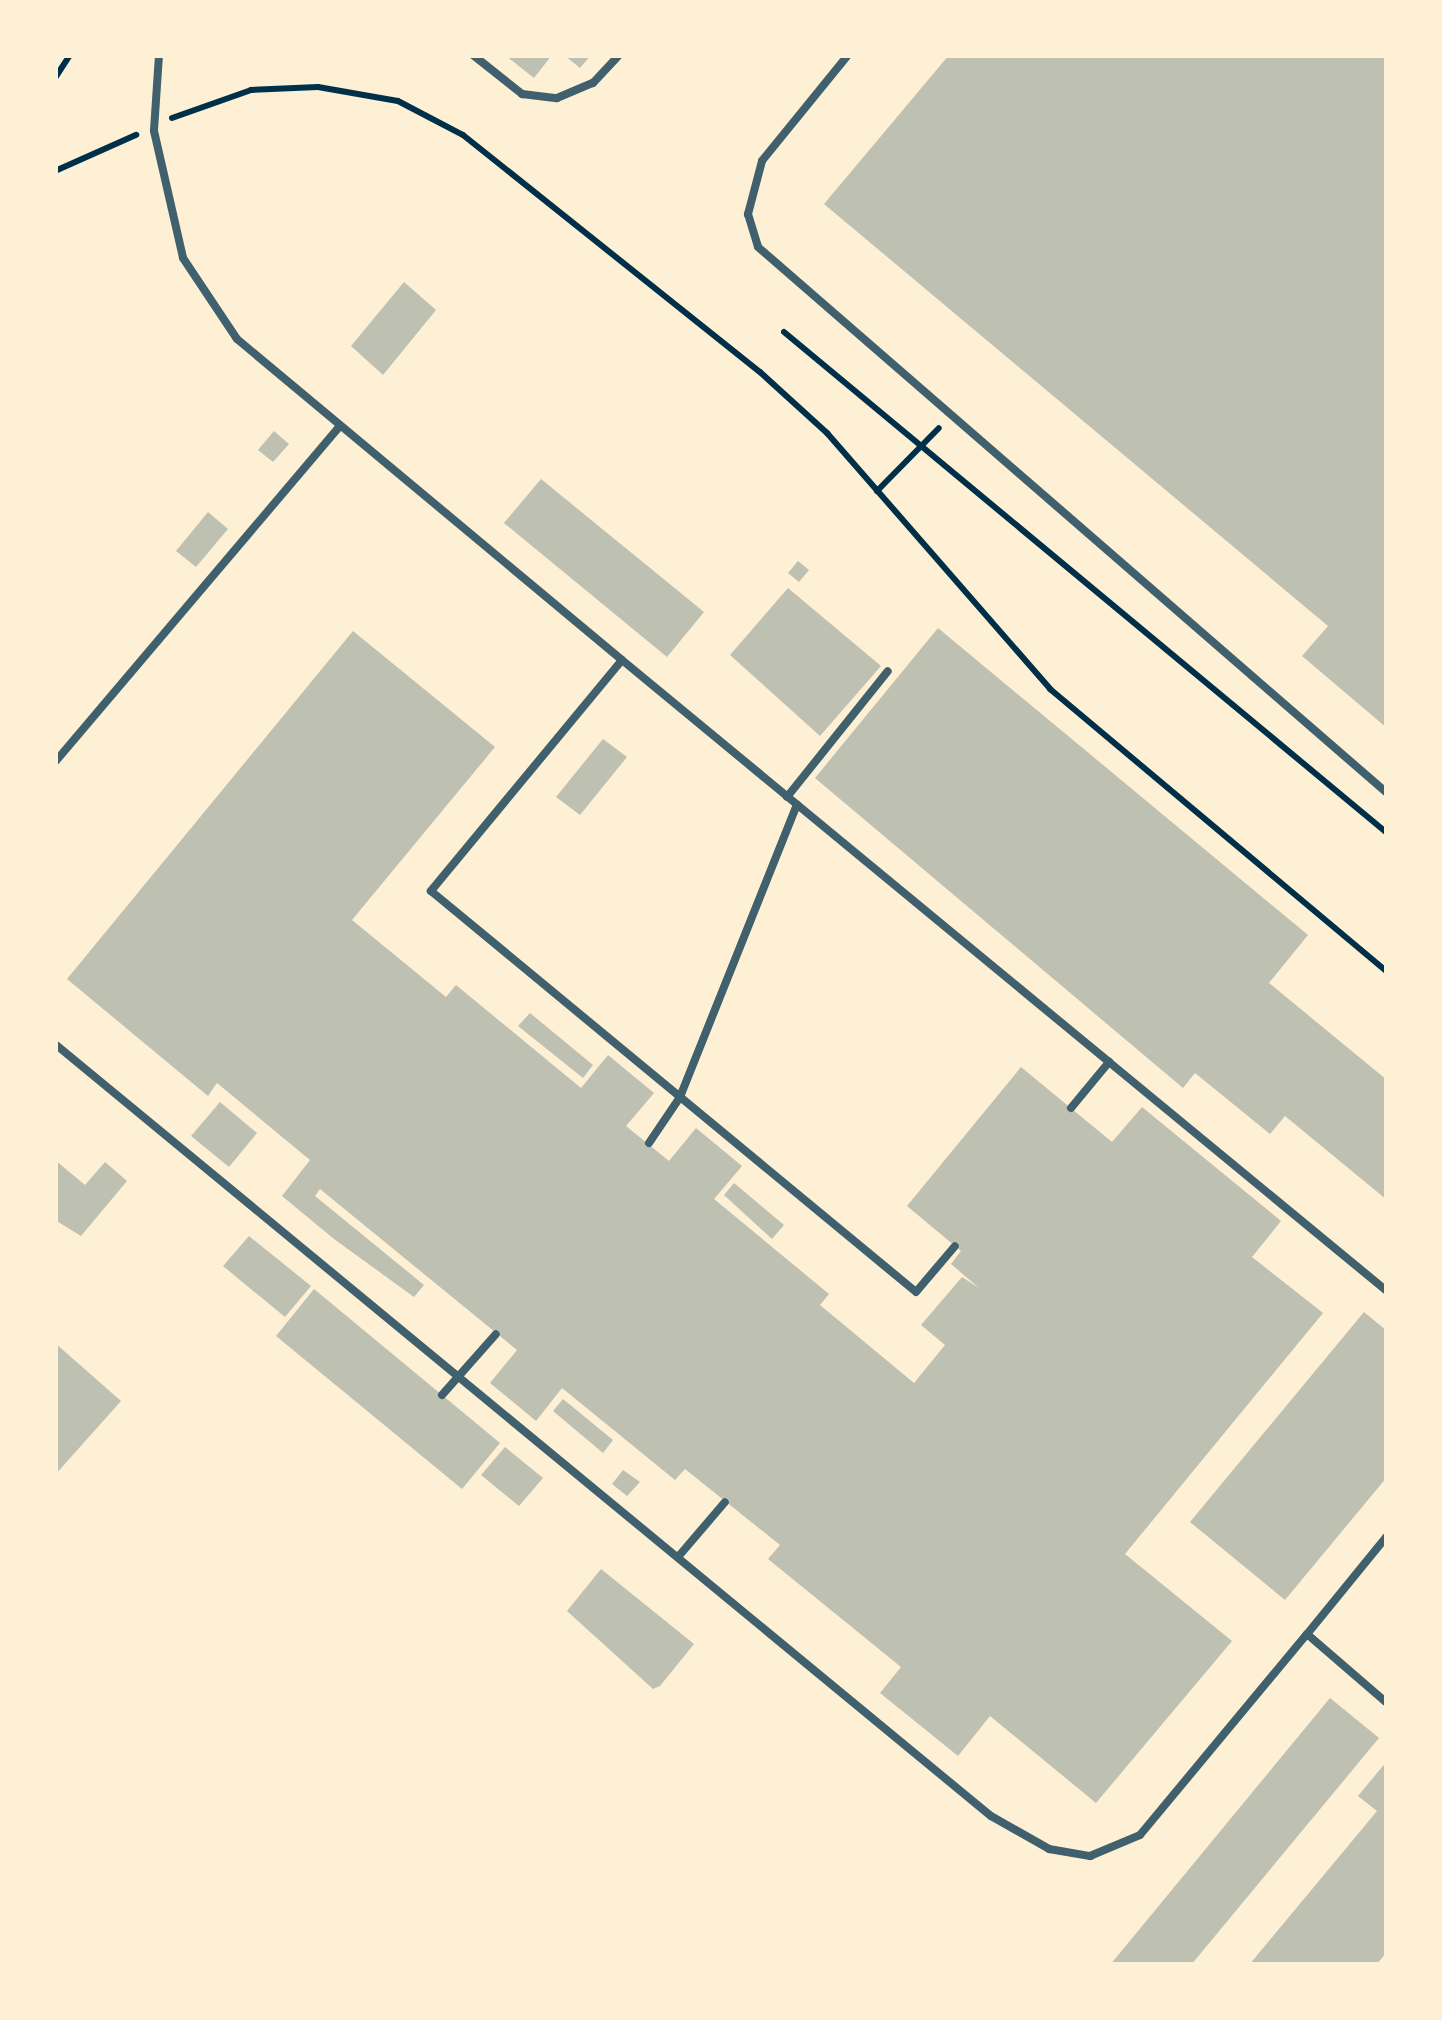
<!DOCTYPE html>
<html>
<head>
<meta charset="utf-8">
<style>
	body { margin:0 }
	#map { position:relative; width:1442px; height:2020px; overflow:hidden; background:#fdf0d5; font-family:Overpass,sans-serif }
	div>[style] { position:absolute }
	.building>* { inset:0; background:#bec0b2 }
	.path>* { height:6px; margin:-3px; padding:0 3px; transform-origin:3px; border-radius:3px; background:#003049 }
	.service>* { height:8px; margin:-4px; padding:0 4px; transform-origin:4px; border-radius:4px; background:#3f606c }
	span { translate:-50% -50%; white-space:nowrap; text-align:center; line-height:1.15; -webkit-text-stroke:10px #fdf0d5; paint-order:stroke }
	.frame { position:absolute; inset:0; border:58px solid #fdf0d5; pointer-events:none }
</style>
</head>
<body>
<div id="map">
	<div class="building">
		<div style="clip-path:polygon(505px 55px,552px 55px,534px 78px)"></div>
		<div style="clip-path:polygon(564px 55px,591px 55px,580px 68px)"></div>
		<div style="clip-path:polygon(949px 55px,1387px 55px,1387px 728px,1302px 656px,1328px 626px,824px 204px)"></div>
		<div style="clip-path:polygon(404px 282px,436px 310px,383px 375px,351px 346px)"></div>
		<div style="clip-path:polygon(274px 431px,289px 444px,273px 462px,258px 450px)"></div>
		<div style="clip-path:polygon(541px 479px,704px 612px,667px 657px,504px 523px)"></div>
		<div style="clip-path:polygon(208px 512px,228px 529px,196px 567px,176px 551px)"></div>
		<div style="clip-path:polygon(798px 561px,809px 570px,799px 582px,788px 573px)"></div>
		<div style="clip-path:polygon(788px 588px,881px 666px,820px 736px,730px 655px)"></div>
		<div style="clip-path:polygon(938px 628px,1308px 935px,1269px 983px,1387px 1080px,1387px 1200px,1285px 1116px,1270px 1134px,1195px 1073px,1183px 1088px,815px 778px)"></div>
		<div style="clip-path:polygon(353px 631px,495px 747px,352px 920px,446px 997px,456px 985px,581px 1088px,608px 1055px,654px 1093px,626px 1126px,669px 1161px,696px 1128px,742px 1166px,714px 1199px,829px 1294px,820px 1305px,914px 1383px,945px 1345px,921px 1325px,962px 1277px,979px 1288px,951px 1264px,961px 1251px,907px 1206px,1021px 1067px,1112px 1142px,1142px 1107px,1281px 1221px,1252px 1257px,1323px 1313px,1125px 1554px,1232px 1641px,1096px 1803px,990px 1716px,958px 1756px,880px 1693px,901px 1667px,768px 1559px,780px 1545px,685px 1469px,675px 1480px,562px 1388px,536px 1421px,490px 1383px,517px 1350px,320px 1189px,315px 1196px,424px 1285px,414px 1297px,334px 1239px,282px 1196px,310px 1160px,217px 1083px,208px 1096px,67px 979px)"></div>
		<div style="clip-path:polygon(603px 739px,627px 757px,580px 815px,556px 797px)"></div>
		<div style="clip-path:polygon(530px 1013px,593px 1065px,583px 1078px,518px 1026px)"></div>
		<div style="clip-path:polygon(220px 1102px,257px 1133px,229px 1167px,191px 1136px)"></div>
		<div style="clip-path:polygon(55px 1160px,85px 1185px,105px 1162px,127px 1181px,81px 1236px,55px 1220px)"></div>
		<div style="clip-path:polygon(734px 1183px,784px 1225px,772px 1239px,724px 1195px)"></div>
		<div style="clip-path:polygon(249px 1236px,311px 1286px,285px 1317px,223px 1266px)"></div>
		<div style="clip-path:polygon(314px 1289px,500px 1443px,462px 1489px,276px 1336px)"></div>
		<div style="clip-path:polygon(1364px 1312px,1387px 1331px,1387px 1477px,1285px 1600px,1190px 1522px)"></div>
		<div style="clip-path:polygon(55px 1343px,121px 1401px,55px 1475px)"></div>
		<div style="clip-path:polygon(563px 1399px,613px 1440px,603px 1453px,553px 1411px)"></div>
		<div style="clip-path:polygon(505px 1447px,543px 1478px,519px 1506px,481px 1475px)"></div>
		<div style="clip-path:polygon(623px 1470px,640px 1482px,627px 1496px,612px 1484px)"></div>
		<div style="clip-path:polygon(601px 1569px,694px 1644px,660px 1686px,653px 1689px,567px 1611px)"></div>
		<div style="clip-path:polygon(1330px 1698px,1379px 1738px,1191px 1965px,1110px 1965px)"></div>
		<div style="clip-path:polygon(1387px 1761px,1387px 1952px,1376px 1965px,1249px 1965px,1377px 1811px,1358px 1796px)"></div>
	</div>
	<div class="path">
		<div style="left:55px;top:78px;width:27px;rotate:-57deg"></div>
		<div style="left:172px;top:118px;width:84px;rotate:-19.5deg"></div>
		<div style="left:251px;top:90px;width:67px;rotate:-2.6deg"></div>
		<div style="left:318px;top:87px;width:81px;rotate:9.9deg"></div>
		<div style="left:398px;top:101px;width:73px;rotate:27.6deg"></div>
		<div style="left:463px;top:135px;width:380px;rotate:38.6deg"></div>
		<div style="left:760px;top:372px;width:91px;rotate:42.3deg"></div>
		<div style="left:827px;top:433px;width:340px;rotate:48.9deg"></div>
		<div style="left:1050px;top:689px;width:440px;rotate:40deg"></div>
		<div style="left:55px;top:171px;width:89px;rotate:-24deg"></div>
		<div style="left:784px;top:332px;width:784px;rotate:39.72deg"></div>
		<div style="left:877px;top:491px;width:88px;rotate:-45.5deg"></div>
	</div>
	<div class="service">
		<div style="left:159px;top:55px;width:76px;rotate:93.8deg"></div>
		<div style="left:154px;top:131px;width:130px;rotate:77.1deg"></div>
		<div style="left:183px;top:258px;width:97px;rotate:56.3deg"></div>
		<div style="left:237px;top:339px;width:501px;rotate:39.82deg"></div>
		<div style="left:622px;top:660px;width:300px;rotate:129.6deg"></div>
		<div style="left:431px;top:891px;width:629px;rotate:39.58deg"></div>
		<div style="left:916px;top:1292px;width:60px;rotate:-49.7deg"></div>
		<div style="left:473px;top:55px;width:63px;rotate:38.5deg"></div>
		<div style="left:522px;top:94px;width:35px;rotate:7deg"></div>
		<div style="left:557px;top:98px;width:39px;rotate:-23deg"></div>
		<div style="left:593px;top:83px;width:38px;rotate:-47deg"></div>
		<div style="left:848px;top:55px;width:136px;rotate:129.1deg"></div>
		<div style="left:762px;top:161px;width:55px;rotate:104.8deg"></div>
		<div style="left:748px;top:214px;width:34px;rotate:73deg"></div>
		<div style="left:758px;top:247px;width:833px;rotate:40.96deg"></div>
		<div style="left:622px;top:660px;width:631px;rotate:39.54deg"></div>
		<div style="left:55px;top:762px;width:439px;rotate:-49.7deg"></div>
		<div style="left:787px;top:797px;width:161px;rotate:-51.3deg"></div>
		<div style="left:55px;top:1044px;width:1213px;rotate:39.52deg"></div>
		<div style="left:991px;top:1816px;width:67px;rotate:29.6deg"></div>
		<div style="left:1049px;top:1849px;width:42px;rotate:9.7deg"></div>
		<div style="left:1090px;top:1856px;width:54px;rotate:-22.8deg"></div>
		<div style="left:1140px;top:1835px;width:261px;rotate:-50.3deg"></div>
		<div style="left:1071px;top:1108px;width:60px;rotate:-50.4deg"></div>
		<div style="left:1109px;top:1062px;width:360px;rotate:39.5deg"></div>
		<div style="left:649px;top:1143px;width:55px;rotate:-56deg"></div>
		<div style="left:680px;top:1097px;width:315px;rotate:-68.2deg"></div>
		<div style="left:442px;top:1395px;width:81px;rotate:-48.5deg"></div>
		<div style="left:1387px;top:1536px;width:127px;rotate:129.2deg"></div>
		<div style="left:1307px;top:1634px;width:106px;rotate:40.8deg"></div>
		<div style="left:678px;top:1557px;width:72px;rotate:-49.5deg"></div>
	</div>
	<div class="frame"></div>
</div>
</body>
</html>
